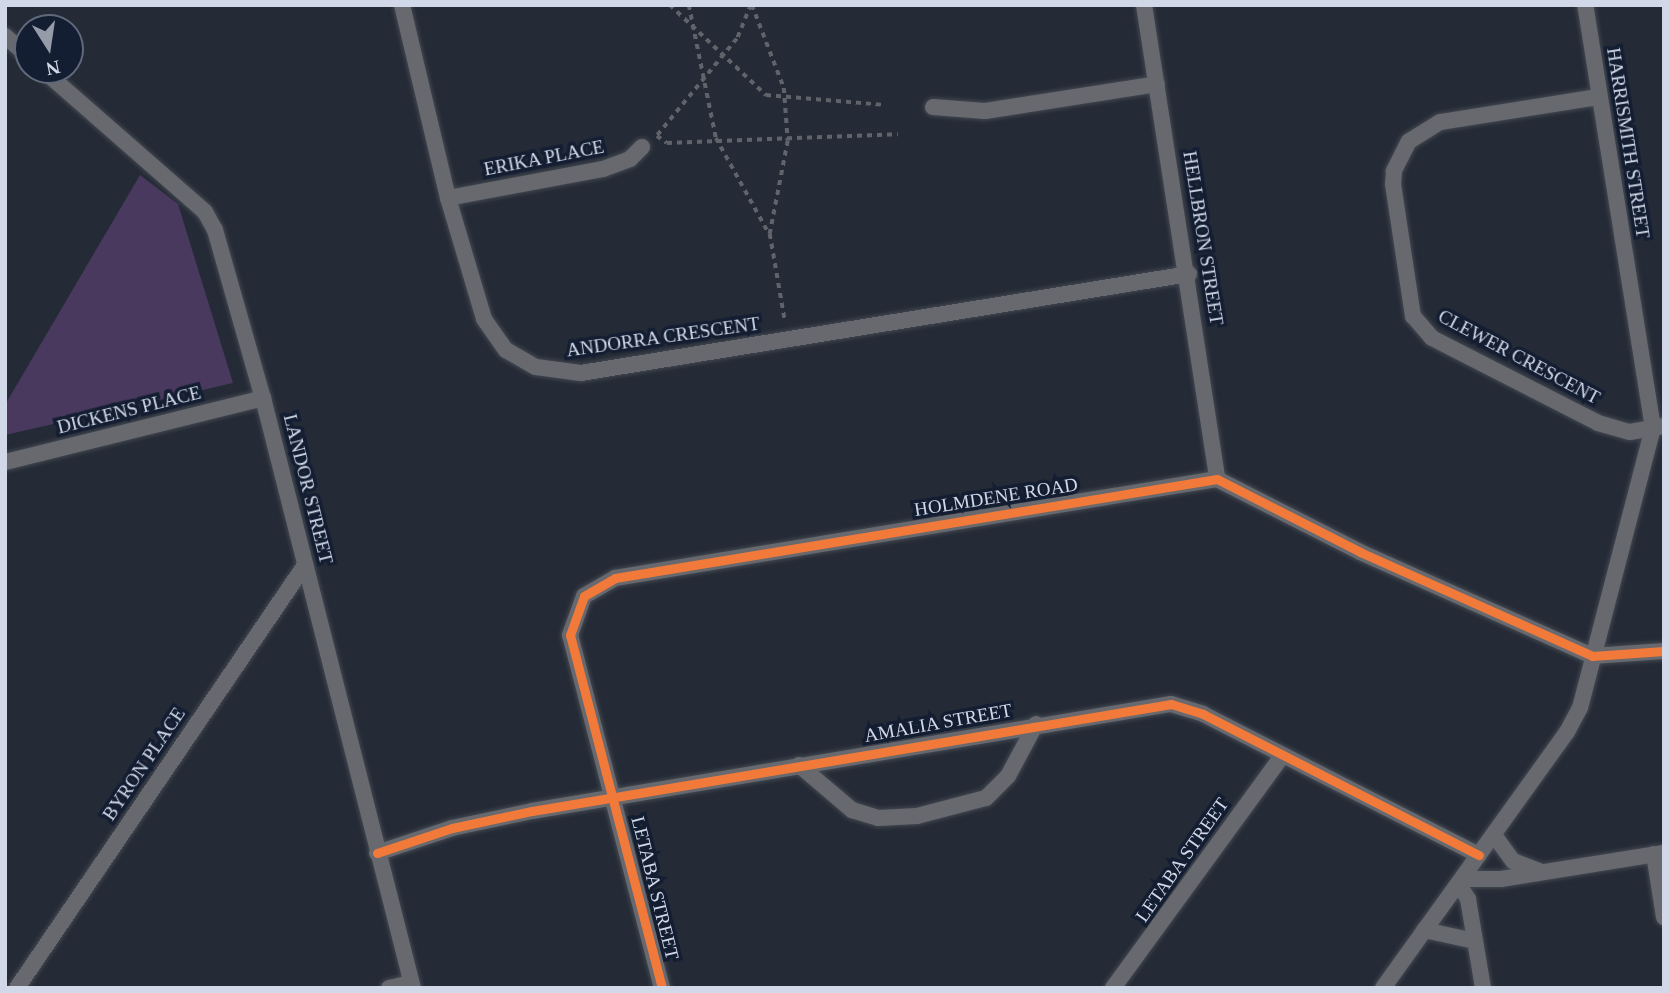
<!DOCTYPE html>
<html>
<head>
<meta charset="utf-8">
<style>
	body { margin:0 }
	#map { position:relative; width:1669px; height:993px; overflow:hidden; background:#252b36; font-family:"Times New Roman",serif }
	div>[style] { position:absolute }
	.green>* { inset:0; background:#4a395e }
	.path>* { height:3.5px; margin-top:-1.75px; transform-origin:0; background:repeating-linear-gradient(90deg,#61636a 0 5px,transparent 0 10px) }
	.roads { filter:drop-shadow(0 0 2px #424851) drop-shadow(0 0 2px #424851) }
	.street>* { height:16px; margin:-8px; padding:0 8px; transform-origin:8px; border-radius:8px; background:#68696e }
	.cycleway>* { height:9px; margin:-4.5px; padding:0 4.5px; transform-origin:4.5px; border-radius:4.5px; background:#f17a3a }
	span { translate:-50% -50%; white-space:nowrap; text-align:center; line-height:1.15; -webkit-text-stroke:7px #141e33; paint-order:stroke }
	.street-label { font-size:19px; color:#d1d8e7 }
	.frame { position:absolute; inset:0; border:7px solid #d1d8e7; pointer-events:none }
	.north { position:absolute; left:14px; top:14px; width:70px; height:70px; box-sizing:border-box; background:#141e33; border:2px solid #60687b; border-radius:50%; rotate:168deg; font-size:19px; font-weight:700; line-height:28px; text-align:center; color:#d1d8e7 }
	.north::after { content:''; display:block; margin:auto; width:24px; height:32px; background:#959ba9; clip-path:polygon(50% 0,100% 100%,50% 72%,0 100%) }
</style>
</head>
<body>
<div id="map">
	<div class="green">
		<div style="clip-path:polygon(140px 175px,178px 204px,233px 383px,5px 435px,5px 405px)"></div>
	</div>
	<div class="path">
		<div style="left:670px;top:5px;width:132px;rotate:43.2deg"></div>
		<div style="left:766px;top:95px;width:118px;rotate:4.8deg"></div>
		<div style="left:689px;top:5px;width:136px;rotate:78.5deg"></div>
		<div style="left:716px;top:138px;width:107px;rotate:61deg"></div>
		<div style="left:751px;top:5px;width:37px;rotate:112deg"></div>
		<div style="left:737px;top:39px;width:126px;rotate:129.5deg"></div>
		<div style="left:657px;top:136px;width:12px;rotate:35deg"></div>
		<div style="left:667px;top:143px;width:231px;rotate:-2.2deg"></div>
		<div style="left:752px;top:5px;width:89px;rotate:68.9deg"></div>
		<div style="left:784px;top:88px;width:53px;rotate:85.7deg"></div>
		<div style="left:788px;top:141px;width:95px;rotate:101deg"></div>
		<div style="left:770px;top:234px;width:88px;rotate:80.2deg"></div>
	</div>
	<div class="roads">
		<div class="street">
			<div style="left:402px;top:5px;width:198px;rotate:76.6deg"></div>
			<div style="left:448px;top:198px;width:126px;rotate:73.4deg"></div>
			<div style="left:484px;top:319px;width:38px;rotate:55deg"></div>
			<div style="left:506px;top:350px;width:34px;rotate:30deg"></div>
			<div style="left:536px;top:367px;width:45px;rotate:7.6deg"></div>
			<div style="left:581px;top:373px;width:616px;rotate:-9.25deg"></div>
			<div style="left:1144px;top:5px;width:480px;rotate:81.2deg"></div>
			<div style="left:5px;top:36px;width:30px;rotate:41deg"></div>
			<div style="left:43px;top:70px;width:215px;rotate:41.2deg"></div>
			<div style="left:205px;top:212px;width:21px;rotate:61deg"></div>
			<div style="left:215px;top:230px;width:175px;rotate:74.1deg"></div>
			<div style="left:263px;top:398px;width:609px;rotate:75.74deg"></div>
			<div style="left:1598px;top:97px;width:160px;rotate:171deg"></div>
			<div style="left:1440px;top:122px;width:36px;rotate:148deg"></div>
			<div style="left:1409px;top:141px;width:34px;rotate:117deg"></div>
			<div style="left:1394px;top:171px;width:13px;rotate:94deg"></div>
			<div style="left:1393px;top:184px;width:134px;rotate:81.4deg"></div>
			<div style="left:1413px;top:316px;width:29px;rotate:49deg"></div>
			<div style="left:1432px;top:338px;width:186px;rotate:27.1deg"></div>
			<div style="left:1598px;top:423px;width:33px;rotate:16deg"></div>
			<div style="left:1630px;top:432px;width:35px;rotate:-10deg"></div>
			<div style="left:933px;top:107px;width:52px;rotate:4.4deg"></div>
			<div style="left:985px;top:111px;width:174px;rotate:-8.9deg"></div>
			<div style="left:448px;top:198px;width:158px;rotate:-10.6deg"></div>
			<div style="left:603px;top:169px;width:29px;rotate:-20deg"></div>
			<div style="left:630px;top:159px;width:17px;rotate:-45deg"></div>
			<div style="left:5px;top:462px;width:266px;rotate:-13.9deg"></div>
			<div style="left:799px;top:765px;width:70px;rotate:40.3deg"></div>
			<div style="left:852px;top:810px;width:27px;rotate:17deg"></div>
			<div style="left:878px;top:818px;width:39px;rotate:-3deg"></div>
			<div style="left:917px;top:816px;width:71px;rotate:-14.6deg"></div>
			<div style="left:986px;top:798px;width:31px;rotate:-45deg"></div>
			<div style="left:1008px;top:776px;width:59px;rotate:-61.7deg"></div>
			<div style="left:1494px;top:835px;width:32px;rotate:54deg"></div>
			<div style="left:1513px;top:861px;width:28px;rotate:21deg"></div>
			<div style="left:377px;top:853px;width:79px;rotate:-18.4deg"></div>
			<div style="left:452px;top:828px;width:82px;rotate:-12deg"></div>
			<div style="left:532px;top:811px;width:648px;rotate:-9.51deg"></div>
			<div style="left:1171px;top:704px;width:34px;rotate:17deg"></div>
			<div style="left:1203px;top:714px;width:310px;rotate:27.1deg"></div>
			<div style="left:1654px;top:854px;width:64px;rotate:81deg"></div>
			<div style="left:1463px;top:879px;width:38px"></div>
			<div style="left:1501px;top:879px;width:165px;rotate:-9.1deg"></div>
			<div style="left:1459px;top:885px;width:17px;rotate:57deg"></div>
			<div style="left:1468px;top:899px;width:90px;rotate:80.4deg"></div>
			<div style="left:1424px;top:930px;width:52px;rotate:12.2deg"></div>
			<div style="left:17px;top:988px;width:512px;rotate:-55.75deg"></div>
			<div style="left:389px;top:988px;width:22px;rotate:-13deg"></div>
			<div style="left:662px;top:988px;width:365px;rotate:-104.6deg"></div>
			<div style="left:570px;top:635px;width:41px;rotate:-70.3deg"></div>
			<div style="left:584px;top:596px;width:36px;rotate:-30deg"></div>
			<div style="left:615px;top:578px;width:610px;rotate:-9.34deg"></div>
			<div style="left:1217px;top:479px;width:161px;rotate:27deg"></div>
			<div style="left:1360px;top:552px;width:254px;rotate:24.1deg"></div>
			<div style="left:1592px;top:656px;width:72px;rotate:-4deg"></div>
			<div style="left:1113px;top:988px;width:288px;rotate:-53.9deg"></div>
			<div style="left:1383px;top:988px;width:315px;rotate:-54.3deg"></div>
			<div style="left:1567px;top:732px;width:27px;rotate:-62deg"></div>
			<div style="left:1580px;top:708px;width:289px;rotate:-75.4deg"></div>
			<div style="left:1653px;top:428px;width:428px;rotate:-99.1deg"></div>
		</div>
	</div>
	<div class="cycleway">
		<div style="left:377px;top:853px;width:79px;rotate:-18.4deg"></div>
		<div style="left:452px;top:828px;width:82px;rotate:-12deg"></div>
		<div style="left:532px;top:811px;width:648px;rotate:-9.51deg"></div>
		<div style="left:1171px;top:704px;width:34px;rotate:17deg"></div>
		<div style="left:1203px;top:714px;width:310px;rotate:27.1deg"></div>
		<div style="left:662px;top:988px;width:365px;rotate:-104.6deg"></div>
		<div style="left:570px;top:635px;width:41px;rotate:-70.3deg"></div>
		<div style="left:584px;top:596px;width:36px;rotate:-30deg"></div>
		<div style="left:615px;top:578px;width:610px;rotate:-9.34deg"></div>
		<div style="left:1217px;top:479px;width:161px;rotate:27deg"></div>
		<div style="left:1360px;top:552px;width:254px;rotate:24.1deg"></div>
		<div style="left:1592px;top:656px;width:72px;rotate:-4deg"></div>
	</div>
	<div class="street-label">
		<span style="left:1628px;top:143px;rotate:81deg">HARRISMITH STREET</span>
		<span style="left:544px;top:158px;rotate:-11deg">ERIKA PLACE</span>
		<span style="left:1203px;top:238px;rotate:81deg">HELLBRON STREET</span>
		<span style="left:663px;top:337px;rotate:-8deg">ANDORRA CRESCENT</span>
		<span style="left:1519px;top:357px;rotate:28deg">CLEWER CRESCENT</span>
		<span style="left:129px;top:410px;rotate:-14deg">DICKENS PLACE</span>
		<span style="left:308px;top:489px;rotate:76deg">LANDOR STREET</span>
		<span style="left:996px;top:497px;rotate:-9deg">HOLMDENE ROAD</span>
		<span style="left:938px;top:723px;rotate:-10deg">AMALIA STREET</span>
		<span style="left:144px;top:764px;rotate:-56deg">BYRON PLACE</span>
		<span style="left:1182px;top:860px;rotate:-55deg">LETABA STREET</span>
		<span style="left:655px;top:888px;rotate:76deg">LETABA STREET</span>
	</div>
	<div class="frame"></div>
	<div class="north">N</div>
</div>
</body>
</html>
